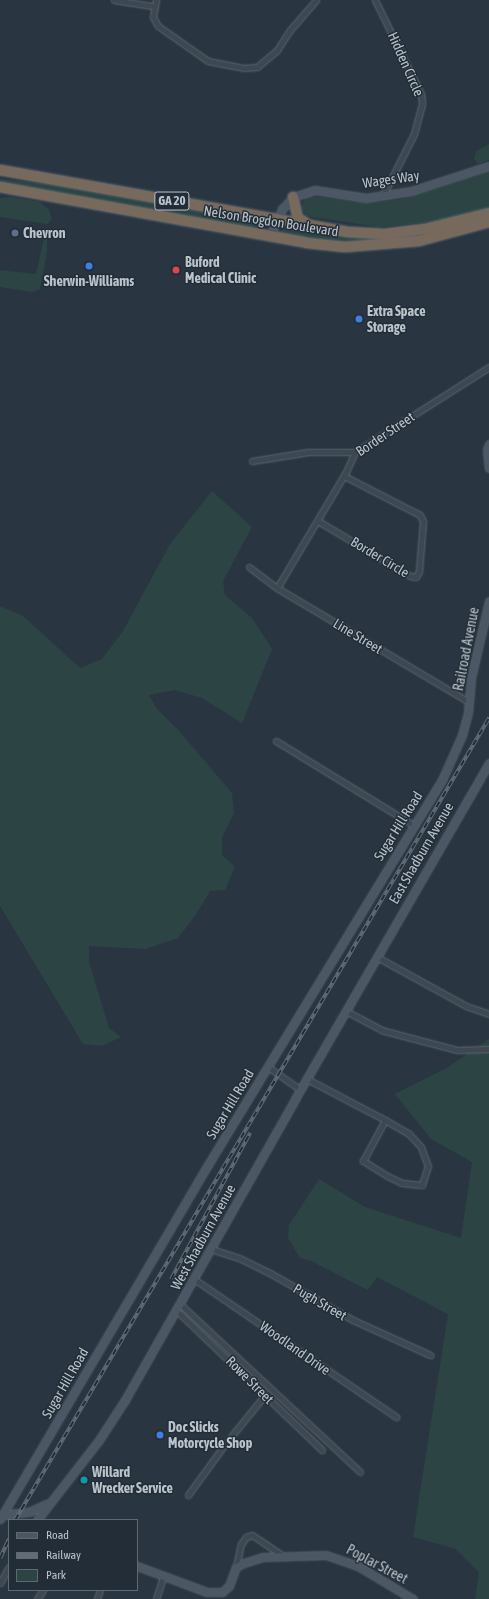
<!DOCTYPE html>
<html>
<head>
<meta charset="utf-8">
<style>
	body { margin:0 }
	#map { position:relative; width:489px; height:1599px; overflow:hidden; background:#293642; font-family:"Asap Condensed",sans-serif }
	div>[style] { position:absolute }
	.green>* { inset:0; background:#2c4444 }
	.roads { filter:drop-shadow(0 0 1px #5b666f) drop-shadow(0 0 1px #5b666f) }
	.street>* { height:5px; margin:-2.5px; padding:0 2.5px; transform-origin:2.5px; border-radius:2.5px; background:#3d4852 }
	.secondary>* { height:7px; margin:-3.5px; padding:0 3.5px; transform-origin:3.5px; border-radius:3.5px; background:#4b5764 }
	.highway>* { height:10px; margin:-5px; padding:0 5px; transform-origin:5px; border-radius:5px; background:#77695b }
	.rail>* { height:3.5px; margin-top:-1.75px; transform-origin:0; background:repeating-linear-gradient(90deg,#222d37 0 6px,#606c78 0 12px); box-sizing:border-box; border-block:1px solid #606c78 }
	.dots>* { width:11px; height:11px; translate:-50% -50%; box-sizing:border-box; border:2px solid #222d37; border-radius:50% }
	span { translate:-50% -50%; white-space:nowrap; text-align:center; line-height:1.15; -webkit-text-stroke:3px #222d37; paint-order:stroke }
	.shield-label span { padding:1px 3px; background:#222d37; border:1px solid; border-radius:3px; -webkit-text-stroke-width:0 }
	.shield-label { font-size:13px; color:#bac3cb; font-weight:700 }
	.street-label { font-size:14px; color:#bac3cb }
	.poi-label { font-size:14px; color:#bac3cb; font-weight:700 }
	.left { translate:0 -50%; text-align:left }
	.legend { position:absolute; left:8px; top:1519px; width:130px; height:72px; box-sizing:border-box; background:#222d37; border:1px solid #5f6972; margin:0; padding:5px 7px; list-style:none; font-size:12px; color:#bac3cb }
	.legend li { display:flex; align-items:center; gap:8px; height:20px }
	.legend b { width:20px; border:1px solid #5f6972 }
</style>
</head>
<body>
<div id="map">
	<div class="green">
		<div style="clip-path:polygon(489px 144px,489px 160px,478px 164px,474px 159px,476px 151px)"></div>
		<div style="clip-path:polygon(489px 172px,489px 207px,432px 222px,379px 227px,306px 216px,301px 207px,305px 198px,312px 196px,369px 203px,402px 199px)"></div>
		<div style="clip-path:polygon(0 179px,58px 185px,152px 202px,261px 222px,266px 226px,259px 228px,189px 219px,0 183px)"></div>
		<div style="clip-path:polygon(11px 197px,40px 202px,49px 210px,52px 220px,47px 224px,0 217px,0 198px)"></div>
		<div style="clip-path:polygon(288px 227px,336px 235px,407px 236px,407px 239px,354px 244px,287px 236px,280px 231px)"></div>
		<div style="clip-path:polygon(47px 237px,47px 252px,40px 289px,32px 292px,0 287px,0 270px,36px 274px,44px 238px)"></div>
		<div style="clip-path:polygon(212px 491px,252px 527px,223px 581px,225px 595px,252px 618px,272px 649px,242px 723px,202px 698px,175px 690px,149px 695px,157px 709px,180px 732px,232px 793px,234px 813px,222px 837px,222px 855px,235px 867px,225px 890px,210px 891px,197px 913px,178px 938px,145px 949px,89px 946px,89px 962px,109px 1028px,121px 1037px,102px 1046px,83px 1044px,0 906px,0 606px,23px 616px,80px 668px,102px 659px,123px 631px,170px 544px)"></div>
		<div style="clip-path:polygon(489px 1039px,489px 1599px,475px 1599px,479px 1572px,456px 1549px,413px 1537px,448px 1314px,377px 1277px,368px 1290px,309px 1260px,300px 1258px,288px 1238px,289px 1225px,319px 1179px,365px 1207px,461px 1238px,472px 1162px,431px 1139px,395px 1094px,445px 1069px)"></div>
	</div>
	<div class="roads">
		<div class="street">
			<div style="left:114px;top:0;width:39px;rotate:9deg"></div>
			<div style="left:156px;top:0;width:17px;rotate:100deg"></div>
			<div style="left:153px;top:17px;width:10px;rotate:61deg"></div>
			<div style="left:158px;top:26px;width:61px;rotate:35deg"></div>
			<div style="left:208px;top:61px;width:36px;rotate:11deg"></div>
			<div style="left:243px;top:68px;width:14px;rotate:-4deg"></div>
			<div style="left:257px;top:67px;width:26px;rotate:-40deg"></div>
			<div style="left:277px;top:50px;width:24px;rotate:-57deg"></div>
			<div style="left:290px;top:30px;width:40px;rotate:-49deg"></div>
			<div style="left:375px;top:0;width:105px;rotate:63.9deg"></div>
			<div style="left:421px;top:94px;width:10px;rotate:84deg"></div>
			<div style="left:422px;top:104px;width:31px;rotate:105deg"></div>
			<div style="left:414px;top:134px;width:68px;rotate:116.9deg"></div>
			<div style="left:252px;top:461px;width:57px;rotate:-9.1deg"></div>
			<div style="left:308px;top:452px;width:47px"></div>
			<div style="left:318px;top:521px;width:107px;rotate:30.9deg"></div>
			<div style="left:410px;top:576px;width:6px;rotate:9deg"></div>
			<div style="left:416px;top:577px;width:7px;rotate:-63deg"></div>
			<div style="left:419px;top:571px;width:50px;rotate:-85.4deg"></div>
			<div style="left:423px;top:521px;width:7px;rotate:-117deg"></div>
			<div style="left:420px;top:515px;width:85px;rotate:-152.8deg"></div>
			<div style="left:249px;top:567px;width:35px;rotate:37deg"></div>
			<div style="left:277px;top:588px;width:223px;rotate:30.7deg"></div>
			<div style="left:277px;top:588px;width:135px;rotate:-59.3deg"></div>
			<div style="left:346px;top:472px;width:22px;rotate:-66deg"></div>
			<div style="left:355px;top:452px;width:159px;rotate:-32.4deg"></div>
			<div style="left:276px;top:741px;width:161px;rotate:31.5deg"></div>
			<div style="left:377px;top:957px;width:102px;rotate:28.8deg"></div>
			<div style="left:466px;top:1006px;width:24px;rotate:19deg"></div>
			<div style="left:346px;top:1011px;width:40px;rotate:28deg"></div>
			<div style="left:381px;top:1030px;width:79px;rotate:14.7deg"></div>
			<div style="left:457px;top:1050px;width:32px;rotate:-2deg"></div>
			<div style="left:268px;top:1067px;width:39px;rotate:35deg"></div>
			<div style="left:307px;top:1079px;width:88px;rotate:27.7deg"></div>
			<div style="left:385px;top:1120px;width:28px;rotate:30deg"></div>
			<div style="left:409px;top:1134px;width:18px;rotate:47deg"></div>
			<div style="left:421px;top:1147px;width:20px;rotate:70deg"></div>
			<div style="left:428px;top:1166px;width:20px;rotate:108deg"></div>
			<div style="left:422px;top:1185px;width:20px;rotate:-174deg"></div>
			<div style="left:402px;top:1183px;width:14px;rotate:-155deg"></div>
			<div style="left:389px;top:1177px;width:31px;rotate:-148deg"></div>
			<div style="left:363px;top:1161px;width:47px;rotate:-61.8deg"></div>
			<div style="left:211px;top:1249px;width:29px;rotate:18deg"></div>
			<div style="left:239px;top:1258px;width:32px;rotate:26deg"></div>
			<div style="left:268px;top:1272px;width:98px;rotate:29.5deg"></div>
			<div style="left:353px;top:1320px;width:85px;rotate:24.4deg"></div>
			<div style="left:194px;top:1279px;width:245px;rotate:34.3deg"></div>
			<div style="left:180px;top:1304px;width:246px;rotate:43deg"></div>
			<div style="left:177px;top:1311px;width:201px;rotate:43.8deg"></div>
			<div style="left:188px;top:1495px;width:63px;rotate:-54deg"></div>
			<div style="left:225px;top:1444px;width:62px;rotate:-50.9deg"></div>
			<div style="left:236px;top:1567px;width:24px;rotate:-78deg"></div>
			<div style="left:241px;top:1544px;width:9px;rotate:-54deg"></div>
			<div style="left:246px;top:1537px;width:6px;rotate:-18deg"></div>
			<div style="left:252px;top:1535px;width:37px;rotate:34deg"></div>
			<div style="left:0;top:1583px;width:18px;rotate:-61deg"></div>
			<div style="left:37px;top:1599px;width:11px;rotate:-56deg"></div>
			<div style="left:97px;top:1599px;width:9px;rotate:-72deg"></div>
			<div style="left:156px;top:1599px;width:23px;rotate:-72deg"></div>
		</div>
		<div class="secondary">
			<div style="left:270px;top:236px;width:30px;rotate:-66deg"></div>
			<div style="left:282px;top:209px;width:16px;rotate:-47deg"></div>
			<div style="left:293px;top:197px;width:23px;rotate:-18deg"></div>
			<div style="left:315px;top:190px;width:52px;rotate:8.9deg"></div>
			<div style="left:366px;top:198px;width:46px;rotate:-8.8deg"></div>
			<div style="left:411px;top:191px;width:82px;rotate:-17.8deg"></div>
			<div style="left:489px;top:444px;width:6px;rotate:108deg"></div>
			<div style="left:487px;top:450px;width:18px;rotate:84deg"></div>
			<div style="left:3px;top:1515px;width:26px;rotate:-7deg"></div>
			<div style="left:29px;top:1512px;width:19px;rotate:-25deg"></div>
			<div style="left:0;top:1519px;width:407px;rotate:-59.6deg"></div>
			<div style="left:206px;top:1168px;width:454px;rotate:-58.7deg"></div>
			<div style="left:442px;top:780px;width:49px;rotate:-66deg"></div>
			<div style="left:462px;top:735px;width:23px;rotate:-75deg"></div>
			<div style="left:468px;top:713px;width:35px;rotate:-85deg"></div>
			<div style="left:471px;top:678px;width:79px;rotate:-76.8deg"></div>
			<div style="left:37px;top:1520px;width:101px;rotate:-52.2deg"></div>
			<div style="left:99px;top:1440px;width:48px;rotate:-57deg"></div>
			<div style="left:125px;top:1400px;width:346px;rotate:-60.5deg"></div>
			<div style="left:295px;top:1099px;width:388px;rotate:-60deg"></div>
			<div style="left:137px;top:1566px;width:75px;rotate:20.4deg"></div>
			<div style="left:207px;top:1592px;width:15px"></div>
			<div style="left:222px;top:1592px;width:9px;rotate:-41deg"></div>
			<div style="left:229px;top:1586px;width:20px;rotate:-70deg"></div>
			<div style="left:236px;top:1567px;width:9px;rotate:-27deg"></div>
			<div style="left:244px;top:1563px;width:20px;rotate:-18deg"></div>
			<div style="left:263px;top:1557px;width:63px;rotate:-1.8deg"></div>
			<div style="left:326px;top:1555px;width:34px;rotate:19deg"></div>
			<div style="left:358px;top:1566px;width:64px;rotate:31deg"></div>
		</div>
		<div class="highway">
			<div style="left:0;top:170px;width:352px;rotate:10.1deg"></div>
			<div style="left:347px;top:232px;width:38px;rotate:3deg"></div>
			<div style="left:385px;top:234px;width:40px;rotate:-7.1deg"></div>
			<div style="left:425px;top:229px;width:66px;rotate:-14deg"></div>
			<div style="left:0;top:187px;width:312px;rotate:10.3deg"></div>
			<div style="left:307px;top:243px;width:38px;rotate:6deg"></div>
			<div style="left:345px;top:247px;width:74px;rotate:-4.6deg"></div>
			<div style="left:419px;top:241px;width:73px;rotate:-15.2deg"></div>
			<div style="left:293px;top:197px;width:22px;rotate:77deg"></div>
			<div style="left:298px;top:218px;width:13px;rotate:32deg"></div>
		</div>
	</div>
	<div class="rail">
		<div style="left:171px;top:1279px;width:166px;rotate:-61.6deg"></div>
		<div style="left:15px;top:1520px;width:932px;rotate:-59.42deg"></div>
		<div style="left:0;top:1558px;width:21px;rotate:-65deg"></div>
	</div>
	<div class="dots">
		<div style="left:15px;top:233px;background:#5c6f8a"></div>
		<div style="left:89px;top:266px;background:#3f7fe0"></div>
		<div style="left:176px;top:270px;background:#e0444e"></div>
		<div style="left:359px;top:319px;background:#3f7fe0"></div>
		<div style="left:160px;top:1435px;background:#3f7fe0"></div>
		<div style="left:84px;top:1480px;background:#0f9aa8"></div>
	</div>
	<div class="shield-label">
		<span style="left:172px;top:201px">GA 20</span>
	</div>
	<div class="street-label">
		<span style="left:406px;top:64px;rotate:66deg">Hidden Circle</span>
		<span style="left:391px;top:179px;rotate:-8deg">Wages Way</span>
		<span style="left:271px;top:221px;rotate:9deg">Nelson Brogdon Boulevard</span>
		<span style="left:385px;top:434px;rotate:-34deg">Border Street</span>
		<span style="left:380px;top:557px;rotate:31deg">Border Circle</span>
		<span style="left:358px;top:636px;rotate:31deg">Line Street</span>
		<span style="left:466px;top:649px;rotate:-79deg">Railroad Avenue</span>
		<span style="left:398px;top:826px;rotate:-58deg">Sugar Hill Road</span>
		<span style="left:421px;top:853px;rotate:-60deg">East Shadburn Avenue</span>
		<span style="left:230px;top:1104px;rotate:-59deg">Sugar Hill Road</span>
		<span style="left:203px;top:1237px;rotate:-61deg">West Shadburn Avenue</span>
		<span style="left:320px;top:1302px;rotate:30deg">Pugh Street</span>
		<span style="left:295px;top:1348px;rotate:35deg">Woodland Drive</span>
		<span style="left:250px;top:1380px;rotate:45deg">Rowe Street</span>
		<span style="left:65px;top:1383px;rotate:-60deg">Sugar Hill Road</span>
		<span style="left:377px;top:1564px;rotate:28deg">Poplar Street</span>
	</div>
	<div class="poi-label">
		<span class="left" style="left:23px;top:233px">Chevron</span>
		<span class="left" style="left:185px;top:270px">Buford<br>Medical Clinic</span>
		<span style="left:89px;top:281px">Sherwin-Williams</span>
		<span class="left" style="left:367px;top:319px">Extra Space<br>Storage</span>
		<span class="left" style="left:168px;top:1435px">Doc Slicks<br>Motorcycle Shop</span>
		<span class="left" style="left:92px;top:1480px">Willard<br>Wrecker Service</span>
	</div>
	<ul class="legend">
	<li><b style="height:5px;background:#4b5764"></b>Road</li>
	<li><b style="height:5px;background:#606c78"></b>Railway</li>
	<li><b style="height:11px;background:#2c4444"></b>Park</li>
	</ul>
</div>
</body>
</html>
